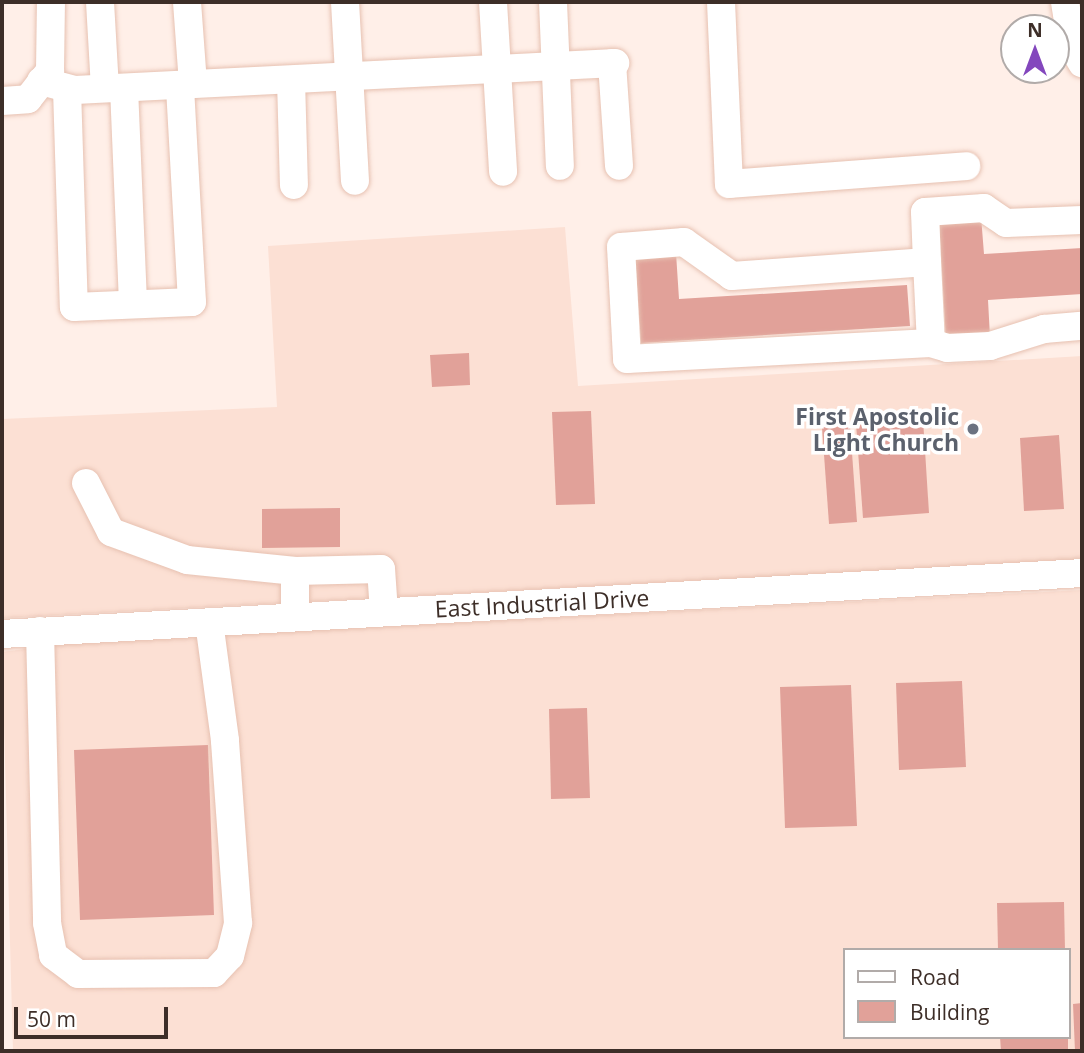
<!DOCTYPE html>
<html>
<head>
<meta charset="utf-8">
<style>
	body { margin:0 }
	#map { position:relative; width:1084px; height:1053px; overflow:hidden; background:#ffefe8; font-family:"Open Sans",sans-serif }
	div>[style] { position:absolute }
	.built>* { inset:0; background:#fce0d4 }
	.building>* { inset:0; background:#e1a199 }
	.roads { filter:drop-shadow(0 0 2px #e7c1b1) drop-shadow(0 0 2px #e7c1b1) }
	.minor>* { height:28px; margin:-14px; padding:0 14px; transform-origin:14px; border-radius:14px; background:#fff }
	.dots>* { width:19px; height:19px; translate:-50% -50%; box-sizing:border-box; border:4px solid #fff; border-radius:50% }
	span { translate:-50% -50%; white-space:nowrap; text-align:center; line-height:1.15; -webkit-text-stroke:7px #fff; paint-order:stroke }
	.worship-label { font-size:23px; color:#5b616d; font-weight:700 }
	.right { translate:-100% -50%; text-align:right }
	.street-label { font-size:23px; color:#3d2e28 }
	.frame { position:absolute; inset:0; border:4px solid #3d2e28; pointer-events:none }
	.legend { position:absolute; left:843px; top:948px; width:228px; height:91px; box-sizing:border-box; background:#fff; border:2px solid #b1aba9; margin:0; padding:9px 12px; list-style:none; font-size:21px; color:#3d2e28 }
	.legend li { display:flex; align-items:center; gap:14px; height:35px }
	.legend b { width:35px; border:2px solid #b1aba9 }
	.north { position:absolute; left:1000px; top:14px; width:70px; height:70px; box-sizing:border-box; background:#fff; border:2px solid #b1aba9; border-radius:50%; rotate:0deg; font-size:19px; font-weight:700; line-height:28px; text-align:center; color:#3d2e28 }
	.north::after { content:''; display:block; margin:auto; width:24px; height:32px; background:#8347bd; clip-path:polygon(50% 0,100% 100%,50% 72%,0 100%) }
	.scale { position:absolute; left:14px; top:1007px; width:154px; height:32px; box-sizing:border-box; border:4px solid #3d2e28; border-top:0; padding-left:9px; font-size:21px; line-height:24px; white-space:nowrap; color:#3d2e28; -webkit-text-stroke:5px #fff; paint-order:stroke }
</style>
</head>
<body>
<div id="map">
	<div class="built">
		<div style="clip-path:polygon(565px 227px,578px 386px,1082px 356px,1082px 560px,2px 618px,2px 419px,277px 407px,268px 246px)"></div>
		<div style="clip-path:polygon(evenodd,1082px 590px,1082px 1051px,13px 1051px,2px 652px,70px 643px,1082px 590px,844px 950px,1068px 950px,1068px 1037px,844px 1037px,844px 950px)"></div>
	</div>
	<div class="building">
		<div style="clip-path:polygon(981px 216px,984px 254px,1082px 248px,1082px 294px,988px 300px,990px 337px,946px 340px,939px 219px)"></div>
		<div style="clip-path:polygon(676px 253px,679px 299px,907px 285px,910px 326px,641px 343px,635px 256px)"></div>
		<div style="clip-path:polygon(469px 353px,470px 385px,432px 387px,430px 355px)"></div>
		<div style="clip-path:polygon(591px 411px,595px 504px,556px 505px,552px 412px)"></div>
		<div style="clip-path:polygon(923px 419px,929px 513px,863px 518px,856px 424px)"></div>
		<div style="clip-path:polygon(850px 425px,857px 522px,829px 524px,822px 427px)"></div>
		<div style="clip-path:polygon(1059px 435px,1064px 509px,1024px 511px,1020px 438px)"></div>
		<div style="clip-path:polygon(340px 508px,340px 547px,262px 548px,262px 509px)"></div>
		<div style="clip-path:polygon(962px 681px,966px 767px,899px 770px,896px 683px)"></div>
		<div style="clip-path:polygon(851px 685px,857px 826px,785px 828px,780px 687px)"></div>
		<div style="clip-path:polygon(587px 708px,590px 798px,551px 799px,549px 709px)"></div>
		<div style="clip-path:polygon(208px 745px,214px 915px,80px 920px,74px 750px)"></div>
		<div style="clip-path:polygon(1064px 902px,1065px 950px,998px 950px,997px 903px)"></div>
		<div style="clip-path:polygon(1082px 1003px,1082px 1051px,1075px 1051px,1073px 1004px)"></div>
		<div style="clip-path:polygon(1000px 1037px,1068px 1037px,1068px 1051px,1001px 1051px)"></div>
	</div>
	<div class="roads">
		<div class="minor">
			<div style="left:100px;top:2px;width:86px;rotate:86.7deg"></div>
			<div style="left:187px;top:2px;width:82px;rotate:85.8deg"></div>
			<div style="left:345px;top:2px;width:179px;rotate:86.8deg"></div>
			<div style="left:493px;top:2px;width:170px;rotate:86.6deg"></div>
			<div style="left:553px;top:2px;width:164px;rotate:87.6deg"></div>
			<div style="left:721px;top:2px;width:182px;rotate:87.5deg"></div>
			<div style="left:729px;top:184px;width:238px;rotate:-4.3deg"></div>
			<div style="left:1065px;top:2px;width:45px;rotate:81deg"></div>
			<div style="left:1072px;top:46px;width:20px;rotate:60deg"></div>
			<div style="left:612px;top:63px;width:103px;rotate:86.1deg"></div>
			<div style="left:291px;top:80px;width:105px;rotate:88.4deg"></div>
			<div style="left:41px;top:81px;width:35px;rotate:15deg"></div>
			<div style="left:75px;top:90px;width:541px;rotate:-2.86deg"></div>
			<div style="left:124px;top:88px;width:216px;rotate:87.6deg"></div>
			<div style="left:67px;top:89px;width:218px;rotate:88.2deg"></div>
			<div style="left:74px;top:307px;width:118px;rotate:-2.4deg"></div>
			<div style="left:192px;top:302px;width:217px;rotate:-93.2deg"></div>
			<div style="left:2px;top:101px;width:26px;rotate:-4deg"></div>
			<div style="left:28px;top:99px;width:36px;rotate:-52deg"></div>
			<div style="left:50px;top:71px;width:69px;rotate:-89.2deg"></div>
			<div style="left:1082px;top:220px;width:76px;rotate:177.7deg"></div>
			<div style="left:1006px;top:223px;width:27px;rotate:-146deg"></div>
			<div style="left:984px;top:208px;width:59px;rotate:176.1deg"></div>
			<div style="left:925px;top:212px;width:50px;rotate:87.7deg"></div>
			<div style="left:927px;top:262px;width:196px;rotate:175.9deg"></div>
			<div style="left:732px;top:276px;width:59px;rotate:-144.7deg"></div>
			<div style="left:684px;top:242px;width:63px;rotate:175.5deg"></div>
			<div style="left:621px;top:247px;width:112px;rotate:86.9deg"></div>
			<div style="left:627px;top:359px;width:304px;rotate:-3deg"></div>
			<div style="left:931px;top:343px;width:17px;rotate:17deg"></div>
			<div style="left:947px;top:348px;width:43px;rotate:-2.7deg"></div>
			<div style="left:990px;top:346px;width:57px;rotate:-17.5deg"></div>
			<div style="left:1044px;top:329px;width:38px;rotate:-5deg"></div>
			<div style="left:927px;top:262px;width:81px;rotate:87.2deg"></div>
			<div style="left:86px;top:483px;width:55px;rotate:63deg"></div>
			<div style="left:111px;top:532px;width:81px;rotate:20.2deg"></div>
			<div style="left:187px;top:560px;width:109px;rotate:5.8deg"></div>
			<div style="left:295px;top:617px;width:46px;rotate:-90deg"></div>
			<div style="left:295px;top:571px;width:86px;rotate:-1.3deg"></div>
			<div style="left:381px;top:569px;width:43px;rotate:86deg"></div>
			<div style="left:40px;top:631px;width:292px;rotate:88.6deg"></div>
			<div style="left:47px;top:923px;width:33px;rotate:79deg"></div>
			<div style="left:53px;top:955px;width:31px;rotate:37deg"></div>
			<div style="left:78px;top:974px;width:136px;rotate:-0.4deg"></div>
			<div style="left:214px;top:973px;width:23px;rotate:-47deg"></div>
			<div style="left:230px;top:956px;width:34px;rotate:-76deg"></div>
			<div style="left:238px;top:923px;width:183px;rotate:-94.1deg"></div>
			<div style="left:225px;top:740px;width:119px;rotate:-97.7deg"></div>
			<div style="left:2px;top:634px;width:1082px;rotate:-3.23deg"></div>
		</div>
	</div>
	<div class="dots">
		<div style="left:973px;top:429px;background:#6b7280"></div>
	</div>
	<div class="worship-label">
		<span class="right" style="left:959px;top:429px">First Apostolic<br>Light Church</span>
	</div>
	<div class="street-label">
		<span style="left:542px;top:603px;rotate:-3deg">East Industrial Drive</span>
	</div>
	<div class="frame"></div>
	<ul class="legend">
	<li><b style="height:9px;background:#fff"></b>Road</li>
	<li><b style="height:19px;background:#e1a199"></b>Building</li>
	</ul>
	<div class="north">N</div>
	<div class="scale">50 m</div>
</div>
</body>
</html>
